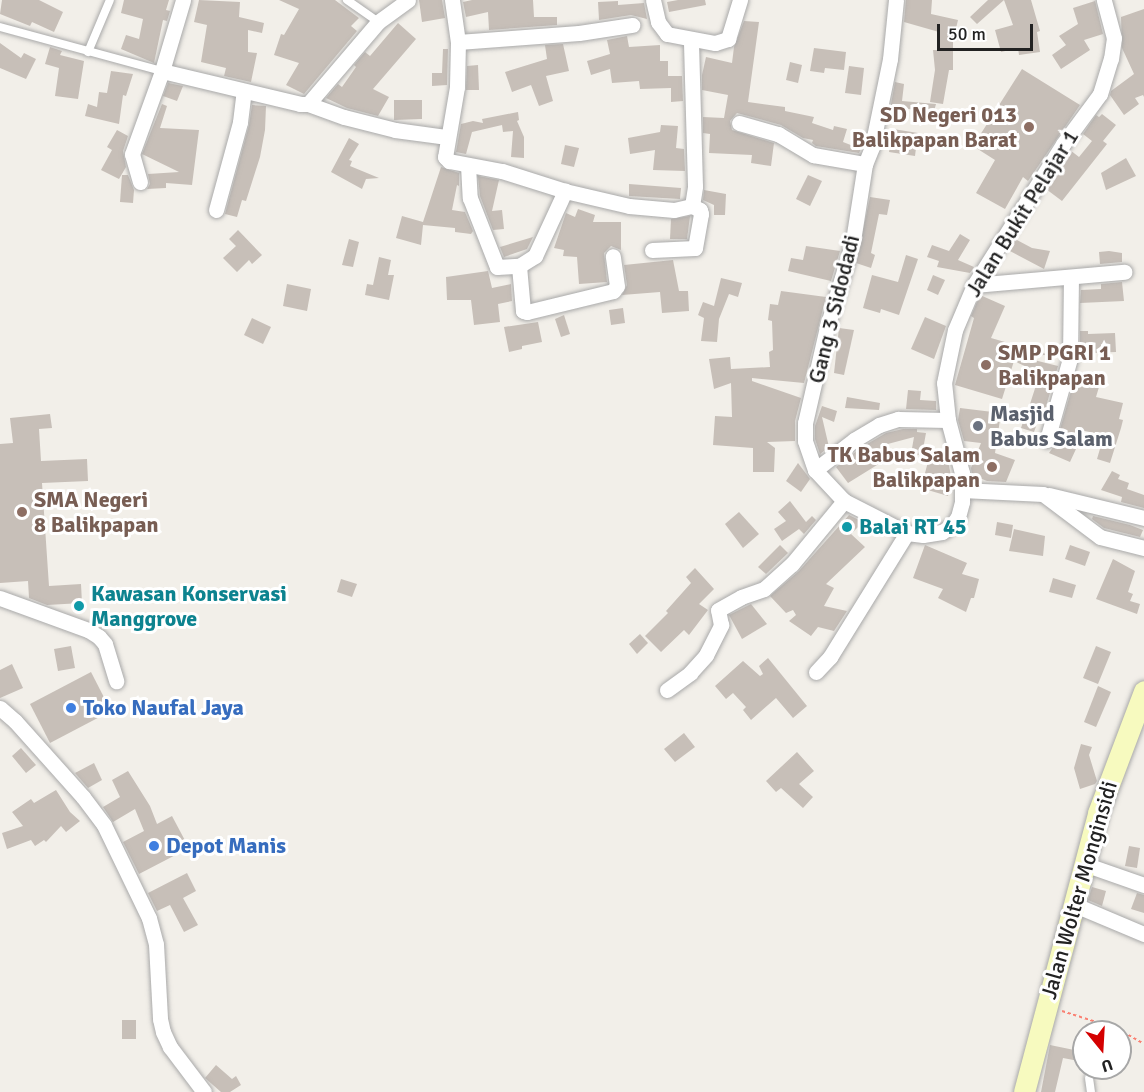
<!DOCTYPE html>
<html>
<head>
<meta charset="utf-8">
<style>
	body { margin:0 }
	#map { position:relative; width:1144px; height:1092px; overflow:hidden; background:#f2efe9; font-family:Signika,sans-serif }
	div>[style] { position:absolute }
	.building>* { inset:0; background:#c7bfb8 }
	.path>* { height:2px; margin-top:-1px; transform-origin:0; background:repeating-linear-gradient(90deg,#fa8072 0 3px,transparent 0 6px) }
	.roads { filter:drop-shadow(0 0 2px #a9a9a9) drop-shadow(0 0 2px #a9a9a9) }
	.lane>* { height:8px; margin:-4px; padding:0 4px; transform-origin:4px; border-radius:4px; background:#fff }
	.street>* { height:15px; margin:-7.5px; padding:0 7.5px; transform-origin:7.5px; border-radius:7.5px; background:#fff }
	.secondary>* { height:21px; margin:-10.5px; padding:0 10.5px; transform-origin:10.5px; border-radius:10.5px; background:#f7fabf }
	.dots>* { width:16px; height:16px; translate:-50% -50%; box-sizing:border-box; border:3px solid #fff; border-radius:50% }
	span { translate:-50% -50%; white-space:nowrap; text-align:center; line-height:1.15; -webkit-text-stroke:6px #fff; paint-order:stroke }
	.education-label { font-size:22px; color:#785e54; font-weight:700 }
	.right { translate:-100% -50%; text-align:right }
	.left { translate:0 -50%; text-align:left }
	.street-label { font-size:22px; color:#222 }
	.worship-label { font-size:22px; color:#5b616d; font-weight:700 }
	.culture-label { font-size:22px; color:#0d838f; font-weight:700 }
	.shop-label { font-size:22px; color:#366cbe; font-weight:700 }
	.north { position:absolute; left:1072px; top:1020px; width:60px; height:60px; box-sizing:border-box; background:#fff; border:2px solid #a7a7a7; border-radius:50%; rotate:162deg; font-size:16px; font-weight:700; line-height:24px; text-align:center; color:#222 }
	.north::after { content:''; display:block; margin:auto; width:21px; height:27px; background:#d40000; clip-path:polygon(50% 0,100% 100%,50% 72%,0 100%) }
	.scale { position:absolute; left:937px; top:24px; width:96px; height:27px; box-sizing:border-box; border:3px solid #222; border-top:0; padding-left:8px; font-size:18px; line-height:21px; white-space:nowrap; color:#222; -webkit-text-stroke:4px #fff; paint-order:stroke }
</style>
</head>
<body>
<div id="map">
	<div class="building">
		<div style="clip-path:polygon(2px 0,39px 0,63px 12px,54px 32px,32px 22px,30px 26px,0 14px)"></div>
		<div style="clip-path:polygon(124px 0,169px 0,166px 10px,170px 11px,167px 21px,163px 20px,154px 63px,121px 49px,126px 35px,139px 39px,143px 19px,121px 13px)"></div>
		<div style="clip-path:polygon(199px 0,240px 2px,239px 17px,264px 23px,262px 33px,248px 30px,248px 52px,257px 53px,251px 82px,224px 76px,226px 68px,201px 62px,207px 25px,194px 22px)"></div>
		<div style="clip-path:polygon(279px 0,335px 0,359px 18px,351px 26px,357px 31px,304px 94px,286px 85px,299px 63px,274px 55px,281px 34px,284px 35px,299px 9px)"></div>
		<div style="clip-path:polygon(419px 0,442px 0,445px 18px,422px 22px)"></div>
		<div style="clip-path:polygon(472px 0,533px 0,534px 17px,557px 17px,557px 25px,489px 30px,488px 12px,466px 17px,463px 2px)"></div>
		<div style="clip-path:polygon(678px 0,705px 0,706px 5px,669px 12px,667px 2px)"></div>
		<div style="clip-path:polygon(906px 0,932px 0,931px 14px,958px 20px,953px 41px,953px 70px,949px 70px,943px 104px,930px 102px,935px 70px,933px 50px,937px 50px,939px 32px,904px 22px)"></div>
		<div style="clip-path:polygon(988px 0,1031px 0,1040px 31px,1037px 32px,1040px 52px,1019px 55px,1018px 48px,1001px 52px,995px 30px,1013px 25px,1004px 0,977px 24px,970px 17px)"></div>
		<div style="clip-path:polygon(618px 1px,618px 5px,644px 3px,647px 19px,631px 15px,599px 20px,598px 2px)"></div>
		<div style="clip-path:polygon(1095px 1px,1103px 34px,1084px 40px,1090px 50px,1061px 69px,1052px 55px,1066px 45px,1059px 36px,1078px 24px,1073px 8px)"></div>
		<div style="clip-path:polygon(1144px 9px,1144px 97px,1143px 95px,1135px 98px,1139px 104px,1124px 115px,1110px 95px,1111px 91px,1134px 74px,1122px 48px,1121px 17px)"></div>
		<div style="clip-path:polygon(744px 21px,759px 22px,748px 102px,785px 107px,785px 111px,814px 117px,812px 123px,833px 130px,834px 126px,847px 129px,843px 142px,861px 149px,859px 153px,816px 146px,812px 143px,813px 140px,803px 138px,781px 125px,737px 113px,730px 121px,732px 130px,774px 143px,771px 166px,751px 163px,752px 155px,709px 153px,710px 134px,703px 133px,703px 117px,724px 118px,728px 95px,702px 90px,702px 75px,706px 57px,732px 63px,734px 47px)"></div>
		<div style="clip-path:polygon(398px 23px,416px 39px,373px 89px,389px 97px,378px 116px,347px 108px,326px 98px,338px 84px,342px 87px,356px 67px,354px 65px,365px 52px,370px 56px)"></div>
		<div style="clip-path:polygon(627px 36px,629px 47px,660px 45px,660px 61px,668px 61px,668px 76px,682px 76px,683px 101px,671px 102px,671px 88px,640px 89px,639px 81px,612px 83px,610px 69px,591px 75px,587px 61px,610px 54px,607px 40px)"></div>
		<div style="clip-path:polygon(0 43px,21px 58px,24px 53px,36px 59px,26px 79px,0 68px)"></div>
		<div style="clip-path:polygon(563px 44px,569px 71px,546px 76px,553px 101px,539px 106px,531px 85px,512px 92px,505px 72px,547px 59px,545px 45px)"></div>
		<div style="clip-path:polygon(50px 47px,62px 51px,60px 55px,84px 61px,78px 99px,55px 96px,59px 68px,45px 64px)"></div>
		<div style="clip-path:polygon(814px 48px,846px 52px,844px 70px,825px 68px,824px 73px,810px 71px)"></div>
		<div style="clip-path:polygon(443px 49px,448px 49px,447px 85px,432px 86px,432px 73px,442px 73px)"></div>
		<div style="clip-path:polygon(790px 62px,802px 65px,798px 83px,786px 80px)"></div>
		<div style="clip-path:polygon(478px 65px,479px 90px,466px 90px,467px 66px)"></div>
		<div style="clip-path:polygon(849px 66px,864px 68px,861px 95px,845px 93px)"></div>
		<div style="clip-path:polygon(1022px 69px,1080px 105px,1028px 181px,1023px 177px,1005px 209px,976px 193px,995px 160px,973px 146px)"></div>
		<div style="clip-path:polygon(111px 71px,133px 74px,126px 96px,123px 95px,119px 124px,85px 116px,88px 104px,97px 107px,99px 92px,107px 93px)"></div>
		<div style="clip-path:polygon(895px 82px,904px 84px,902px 101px,936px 104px,933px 115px,901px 107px,899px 117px,889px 115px)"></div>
		<div style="clip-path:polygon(168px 83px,183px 86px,177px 101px,163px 96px)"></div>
		<div style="clip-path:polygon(394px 100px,422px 100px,422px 119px,394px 120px)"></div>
		<div style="clip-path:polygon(162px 104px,167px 106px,160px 128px,199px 130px,192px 185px,166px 183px,166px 188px,147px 189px,150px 184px,148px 174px,179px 172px,142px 154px)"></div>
		<div style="clip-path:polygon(252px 105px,266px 106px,265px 130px,260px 157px,246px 201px,242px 200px,237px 217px,225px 214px,249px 125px)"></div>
		<div style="clip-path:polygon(518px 112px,519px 120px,517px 121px,524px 137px,524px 158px,511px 157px,513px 131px,503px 132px,502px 125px,472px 132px,466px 154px,456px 152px,461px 124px,473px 121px,483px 123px,482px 119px)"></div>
		<div style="clip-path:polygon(1102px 114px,1116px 125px,1103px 141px,1107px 144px,1062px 201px,1046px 189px,1070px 150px,1079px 157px,1092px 141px,1083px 134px,1096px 115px,1099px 117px)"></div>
		<div style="clip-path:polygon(661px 125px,678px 126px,676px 148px,684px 149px,685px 171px,653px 170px,655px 150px,630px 154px,628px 138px,660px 132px)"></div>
		<div style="clip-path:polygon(893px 129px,918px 133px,915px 156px,889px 152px)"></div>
		<div style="clip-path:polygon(117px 130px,128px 136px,123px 151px,126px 167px,119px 179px,101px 170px,112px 150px,107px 147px)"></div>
		<div style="clip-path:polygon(349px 138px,359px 144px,349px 160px,352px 161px,350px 166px,379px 178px,366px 179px,362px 189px,331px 172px)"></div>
		<div style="clip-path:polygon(565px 145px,579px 148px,574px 167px,561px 164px)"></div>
		<div style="clip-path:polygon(1126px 158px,1136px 176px,1106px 190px,1101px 173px)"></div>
		<div style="clip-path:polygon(441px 167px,459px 173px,459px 186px,457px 185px,452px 210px,465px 212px,473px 231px,471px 234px,455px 232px,455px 228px,423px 225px,421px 245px,396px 238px,402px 216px,423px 222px)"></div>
		<div style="clip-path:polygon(122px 175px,128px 175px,134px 190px,133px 203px,120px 202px)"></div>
		<div style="clip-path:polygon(808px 175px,822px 181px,810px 206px,796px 199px)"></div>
		<div style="clip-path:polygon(478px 176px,499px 180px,492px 211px,502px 210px,504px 229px,493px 230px,480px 196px)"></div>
		<div style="clip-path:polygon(629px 184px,681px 188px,680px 199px,629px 196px)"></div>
		<div style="clip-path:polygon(704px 190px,726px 194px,725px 215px,714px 215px,714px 205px,703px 200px)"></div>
		<div style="clip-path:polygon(870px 197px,890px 200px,887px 215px,879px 214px,871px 253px,875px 255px,871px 268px,856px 263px)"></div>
		<div style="clip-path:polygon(578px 209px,595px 215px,593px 222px,621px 222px,621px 250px,611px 246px,604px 253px,607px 282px,579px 284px,577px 257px,563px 256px,564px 250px,554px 248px,566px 213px,575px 217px)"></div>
		<div style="clip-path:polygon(690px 216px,687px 239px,670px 239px,671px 219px)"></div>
		<div style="clip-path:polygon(238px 230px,262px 255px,252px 264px,249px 260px,237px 272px,223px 258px,236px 246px,229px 239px)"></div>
		<div style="clip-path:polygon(960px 234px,970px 240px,958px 260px,974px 267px,970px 273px,937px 267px,939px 261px,927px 257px,932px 245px,949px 251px)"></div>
		<div style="clip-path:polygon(533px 237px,527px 249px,504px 257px,500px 247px)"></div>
		<div style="clip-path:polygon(349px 239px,359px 242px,353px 267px,342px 265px)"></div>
		<div style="clip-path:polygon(1015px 239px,1032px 248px,1050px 251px,1044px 269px,1008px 250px)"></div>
		<div style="clip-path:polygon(806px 246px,840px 251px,831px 281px,788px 271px,791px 258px,803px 260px)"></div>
		<div style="clip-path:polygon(1109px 251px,1122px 253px,1122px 262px,1100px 264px,1099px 252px)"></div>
		<div style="clip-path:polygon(906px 255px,918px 259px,899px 315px,881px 309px,880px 313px,863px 308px,872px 275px,898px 282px)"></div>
		<div style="clip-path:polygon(379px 257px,391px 260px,388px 275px,394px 275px,389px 300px,365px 295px,367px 284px,373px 285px)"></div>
		<div style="clip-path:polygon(673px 260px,679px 291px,688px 291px,689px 311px,662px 313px,660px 292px,622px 295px,627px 285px,624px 265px)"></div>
		<div style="clip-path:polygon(488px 271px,492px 288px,511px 284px,512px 301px,498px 304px,500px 322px,474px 325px,471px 300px,447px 300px,446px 277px)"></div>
		<div style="clip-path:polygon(933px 275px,945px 280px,938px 295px,927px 290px)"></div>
		<div style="clip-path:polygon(721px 278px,742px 283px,738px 297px,729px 294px,719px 319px,717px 342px,701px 341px,704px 318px,698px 315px,703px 302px,714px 306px)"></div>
		<div style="clip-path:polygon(1122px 282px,1124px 301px,1080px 303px,1081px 290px,1101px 289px,1101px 284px)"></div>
		<div style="clip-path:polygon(287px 284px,311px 289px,307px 311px,283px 306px)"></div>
		<div style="clip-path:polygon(781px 291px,826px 297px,804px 383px,752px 378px,752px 381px,801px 398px,795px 421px,795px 441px,767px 442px,775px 448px,774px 472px,753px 472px,753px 448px,713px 445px,715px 416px,732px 417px,731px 383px,714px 389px,709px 359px,730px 357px,731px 369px,770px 367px,769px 352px,773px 350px,772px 321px,768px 320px,770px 304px,778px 305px)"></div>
		<div style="clip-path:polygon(980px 295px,1005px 306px,991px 338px,1026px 348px,1028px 343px,1047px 355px,1018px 356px,1058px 366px,1044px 413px,1029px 407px,1040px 373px,1014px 361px,1002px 399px,955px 385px,974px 318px,971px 316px)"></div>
		<div style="clip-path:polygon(623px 308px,625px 323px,611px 325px,609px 310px)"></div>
		<div style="clip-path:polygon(564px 315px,570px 334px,561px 337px,555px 319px)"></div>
		<div style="clip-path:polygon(925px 317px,946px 326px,934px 359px,911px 349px)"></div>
		<div style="clip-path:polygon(252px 318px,271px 327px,263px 344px,244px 335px)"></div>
		<div style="clip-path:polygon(538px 322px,542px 342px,522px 346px,522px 349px,509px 352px,504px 327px)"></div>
		<div style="clip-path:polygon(839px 328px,854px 330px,844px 375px,834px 373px)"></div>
		<div style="clip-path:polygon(1080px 331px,1088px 331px,1088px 334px,1115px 333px,1116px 352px,1092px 353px,1092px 349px,1080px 349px)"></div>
		<div style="clip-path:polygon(1082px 372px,1102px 377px,1096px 397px,1123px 403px,1119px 419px,1123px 420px,1121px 428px,1110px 463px,1097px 459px,1104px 435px,1080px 430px,1071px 447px,1076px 449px,1070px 462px,1049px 453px,1056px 443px,1076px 374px,1080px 377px)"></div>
		<div style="clip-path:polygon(908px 390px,921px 391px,920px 400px,936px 401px,936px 410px,906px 409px)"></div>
		<div style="clip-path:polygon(847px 397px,880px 403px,879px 410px,845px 408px)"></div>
		<div style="clip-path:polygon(822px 406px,837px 411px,834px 422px,822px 417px,829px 447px,820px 454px,815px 439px,815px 426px)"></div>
		<div style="clip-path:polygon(960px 408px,1001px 413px,995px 453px,1015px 460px,1006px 482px,987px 481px,972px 475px,971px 468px,981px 443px,964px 441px,958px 420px)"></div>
		<div style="clip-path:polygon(50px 414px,52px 428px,39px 429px,41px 461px,87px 459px,88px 481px,42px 483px,49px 586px,81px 584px,82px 603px,47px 605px,29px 598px,28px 581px,0 583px,0 444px,13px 443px,10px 418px)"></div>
		<div style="clip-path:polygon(1025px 416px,1039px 418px,1034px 432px,1021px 428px)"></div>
		<div style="clip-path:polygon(903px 429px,917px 429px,917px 432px,926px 433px,922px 455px,911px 454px,914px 437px,884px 445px,890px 457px,848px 483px,836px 467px,862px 447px,886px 433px)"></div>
		<div style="clip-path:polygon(947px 456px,952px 481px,948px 496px,921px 488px,929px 458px)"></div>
		<div style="clip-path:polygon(798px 463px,810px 479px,801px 492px,786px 481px)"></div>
		<div style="clip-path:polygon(1112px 471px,1120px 475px,1118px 479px,1129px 483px,1127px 489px,1144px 495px,1144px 508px,1121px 502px,1122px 497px,1101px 490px)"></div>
		<div style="clip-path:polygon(790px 501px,806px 522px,812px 516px,816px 520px,804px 534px,799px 529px,782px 541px,774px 529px,786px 521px,778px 512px)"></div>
		<div style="clip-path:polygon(739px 512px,759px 534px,743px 548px,725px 524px)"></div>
		<div style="clip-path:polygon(849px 515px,863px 522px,851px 534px,865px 547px,826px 584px,834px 588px,824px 606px,847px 611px,834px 631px,818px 627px,811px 636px,789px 621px,796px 615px,793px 610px,786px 613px,770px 596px,799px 571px)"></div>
		<div style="clip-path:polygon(1093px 516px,1130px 525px,1143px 530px,1140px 537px,1104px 528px,1092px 519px)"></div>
		<div style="clip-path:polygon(997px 522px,1013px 525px,1011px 538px,995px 535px)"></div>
		<div style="clip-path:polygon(1014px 529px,1045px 536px,1043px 556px,1009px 551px)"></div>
		<div style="clip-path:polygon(780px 545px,788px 553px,766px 574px,758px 567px)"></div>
		<div style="clip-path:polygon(925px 545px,967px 563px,962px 574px,979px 579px,974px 598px,971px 598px,966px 612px,938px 598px,943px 589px,913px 578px)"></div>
		<div style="clip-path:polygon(1070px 545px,1090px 552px,1085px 566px,1065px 559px)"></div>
		<div style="clip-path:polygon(1113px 559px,1135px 571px,1128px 592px,1133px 594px,1130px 601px,1140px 604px,1137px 614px,1096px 599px)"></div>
		<div style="clip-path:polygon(695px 568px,714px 589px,699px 604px,708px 610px,689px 635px,684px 630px,661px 652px,645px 636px,668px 613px,666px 611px,691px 583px,686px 577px)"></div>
		<div style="clip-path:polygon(1053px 578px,1076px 585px,1072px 598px,1049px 592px)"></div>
		<div style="clip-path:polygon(341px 579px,357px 584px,352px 597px,337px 592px)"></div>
		<div style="clip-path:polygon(751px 604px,767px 624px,742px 639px,729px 615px)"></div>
		<div style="clip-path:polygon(640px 634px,648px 643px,637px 654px,629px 644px)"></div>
		<div style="clip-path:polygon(71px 646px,75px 668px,58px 671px,54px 649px)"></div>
		<div style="clip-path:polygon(1096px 646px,1111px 652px,1098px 684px,1083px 678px)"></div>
		<div style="clip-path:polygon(768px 658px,807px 706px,793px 718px,776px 698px,751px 720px,743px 710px,746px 707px,733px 693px,726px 699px,715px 686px,743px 661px,760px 676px,763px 674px,759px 666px)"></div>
		<div style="clip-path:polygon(12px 664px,23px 688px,0 698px,0 670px)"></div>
		<div style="clip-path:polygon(91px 672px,111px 711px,50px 743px,30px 704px)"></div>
		<div style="clip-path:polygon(1098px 686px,1111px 692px,1096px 727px,1084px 722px)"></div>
		<div style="clip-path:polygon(684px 733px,695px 747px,675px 762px,664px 749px)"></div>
		<div style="clip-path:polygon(1081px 744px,1092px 747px,1089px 755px,1097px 781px,1095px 784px,1080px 789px,1074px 768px)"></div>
		<div style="clip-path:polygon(21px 748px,36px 765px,26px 773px,12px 756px)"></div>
		<div style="clip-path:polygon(797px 752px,814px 771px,799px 784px,813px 797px,803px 808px,781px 788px,776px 792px,766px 781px)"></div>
		<div style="clip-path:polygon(94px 763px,102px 780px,88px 788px,75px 773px)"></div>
		<div style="clip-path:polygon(128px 771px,150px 806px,157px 824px,172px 816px,189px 848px,139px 874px,123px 842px,144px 831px,135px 809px,113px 822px,103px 807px,120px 797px,112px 780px)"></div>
		<div style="clip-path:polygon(56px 790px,70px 812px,80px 821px,66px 832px,61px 826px,46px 842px,44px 840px,35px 846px,31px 840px,7px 849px,2px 833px,23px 826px,12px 812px,31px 799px,34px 803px)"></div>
		<div style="clip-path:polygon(1129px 846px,1140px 848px,1137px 868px,1125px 866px)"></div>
		<div style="clip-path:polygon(187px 873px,196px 891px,183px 898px,198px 925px,184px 932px,170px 905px,157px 911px,148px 893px)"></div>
		<div style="clip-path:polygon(1092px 887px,1106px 891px,1102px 906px,1088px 900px)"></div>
		<div style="clip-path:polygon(1137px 893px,1144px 895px,1144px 913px,1131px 909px)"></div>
		<div style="clip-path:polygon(122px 1020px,136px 1020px,136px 1039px,122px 1039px)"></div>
		<div style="clip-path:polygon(1050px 1045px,1084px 1052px,1084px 1062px,1063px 1058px,1055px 1092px,1041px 1092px)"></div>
		<div style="clip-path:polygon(216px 1065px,232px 1079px,236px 1076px,241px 1085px,230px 1092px,221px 1092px,205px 1078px)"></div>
	</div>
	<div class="path">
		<div style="left:1062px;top:1011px;width:59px;rotate:17.8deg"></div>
		<div style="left:1118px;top:1029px;width:30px;rotate:30deg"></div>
	</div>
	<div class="roads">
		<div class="lane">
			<div style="left:347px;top:0;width:38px;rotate:35deg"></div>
			<div style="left:0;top:27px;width:168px;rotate:15.2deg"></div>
			<div style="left:88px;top:52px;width:56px;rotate:-67.1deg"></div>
			<div style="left:1089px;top:1078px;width:14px;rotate:82deg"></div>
		</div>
		<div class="street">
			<div style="left:452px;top:0;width:42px;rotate:81.9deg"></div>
			<div style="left:458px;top:42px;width:45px;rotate:91.3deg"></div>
			<div style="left:457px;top:87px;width:71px;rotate:99.7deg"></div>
			<div style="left:445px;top:157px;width:6px;rotate:45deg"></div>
			<div style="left:449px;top:161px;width:54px;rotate:10.7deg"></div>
			<div style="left:502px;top:171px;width:66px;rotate:17.6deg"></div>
			<div style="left:565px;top:191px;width:66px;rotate:13.2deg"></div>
			<div style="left:629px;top:206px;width:45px;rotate:5.1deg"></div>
			<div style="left:674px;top:210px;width:18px;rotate:-13deg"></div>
			<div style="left:692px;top:206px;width:20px;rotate:-81deg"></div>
			<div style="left:695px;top:186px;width:147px;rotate:-91.6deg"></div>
			<div style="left:653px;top:0;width:23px;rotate:77deg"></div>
			<div style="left:658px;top:22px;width:15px;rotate:53deg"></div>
			<div style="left:667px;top:34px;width:49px;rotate:10.6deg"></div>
			<div style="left:715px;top:43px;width:14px;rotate:-17deg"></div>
			<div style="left:728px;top:39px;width:41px;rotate:-72.9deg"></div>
			<div style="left:896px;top:0;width:59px;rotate:95.8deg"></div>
			<div style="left:890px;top:59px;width:90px;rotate:101.6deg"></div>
			<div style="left:872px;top:147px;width:18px;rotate:112deg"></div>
			<div style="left:865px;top:164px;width:78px;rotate:98.9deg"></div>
			<div style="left:853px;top:241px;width:90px;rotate:106.8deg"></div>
			<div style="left:827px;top:327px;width:98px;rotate:102.9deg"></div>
			<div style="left:805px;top:423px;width:18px;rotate:90deg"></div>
			<div style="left:805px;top:441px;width:31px;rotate:71deg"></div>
			<div style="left:815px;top:470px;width:42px;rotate:46.9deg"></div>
			<div style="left:844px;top:501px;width:71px;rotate:26.9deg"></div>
			<div style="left:907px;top:533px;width:16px;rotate:7deg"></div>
			<div style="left:923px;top:535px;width:19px;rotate:-9deg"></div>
			<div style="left:942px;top:532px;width:11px;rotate:-34deg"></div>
			<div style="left:951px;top:526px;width:11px;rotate:-52deg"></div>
			<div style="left:958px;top:517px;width:16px;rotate:-75deg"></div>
			<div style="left:962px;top:502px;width:29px;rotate:-90deg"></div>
			<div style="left:962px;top:473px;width:55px;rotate:-104.8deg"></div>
			<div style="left:948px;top:420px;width:37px;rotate:-96deg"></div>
			<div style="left:944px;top:383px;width:54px;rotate:-78.3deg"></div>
			<div style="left:955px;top:330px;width:49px;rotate:-67.1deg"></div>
			<div style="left:974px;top:285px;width:167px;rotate:-57.7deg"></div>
			<div style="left:1063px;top:144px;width:62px;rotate:-53.5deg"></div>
			<div style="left:1100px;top:94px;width:37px;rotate:-73deg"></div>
			<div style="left:1111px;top:59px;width:21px;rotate:-82deg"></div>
			<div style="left:1114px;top:38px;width:39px;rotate:-105deg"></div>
			<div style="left:458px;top:42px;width:121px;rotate:-4.3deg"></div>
			<div style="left:579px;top:33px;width:54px;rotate:-8.6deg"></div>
			<div style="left:162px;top:71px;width:142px;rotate:13.4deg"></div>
			<div style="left:300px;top:104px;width:8px"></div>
			<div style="left:308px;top:104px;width:108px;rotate:-49.5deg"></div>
			<div style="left:378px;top:22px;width:37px;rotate:-36deg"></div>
			<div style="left:308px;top:104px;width:38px;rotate:20deg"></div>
			<div style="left:344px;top:117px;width:53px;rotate:14.3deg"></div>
			<div style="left:395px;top:130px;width:51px;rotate:7.8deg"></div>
			<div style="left:739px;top:123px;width:41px;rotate:15.8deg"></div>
			<div style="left:778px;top:134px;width:41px;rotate:31deg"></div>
			<div style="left:813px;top:155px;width:53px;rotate:9.8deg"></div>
			<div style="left:468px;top:165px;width:33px;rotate:87deg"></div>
			<div style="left:470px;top:198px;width:74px;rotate:68.6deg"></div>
			<div style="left:497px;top:267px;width:22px;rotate:-3deg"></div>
			<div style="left:519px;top:266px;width:19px;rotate:-32deg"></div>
			<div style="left:535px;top:256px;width:72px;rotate:-65.2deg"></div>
			<div style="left:140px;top:182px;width:29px;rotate:-106deg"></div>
			<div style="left:132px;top:154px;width:88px;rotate:-70.1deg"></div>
			<div style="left:162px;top:71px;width:74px;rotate:-73.5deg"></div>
			<div style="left:216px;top:210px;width:91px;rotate:-74.7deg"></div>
			<div style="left:240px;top:122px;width:31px;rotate:-83deg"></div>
			<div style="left:652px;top:250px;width:43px;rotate:-2.7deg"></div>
			<div style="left:695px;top:248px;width:35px;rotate:-80deg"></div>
			<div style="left:701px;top:214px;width:4px;rotate:-104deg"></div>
			<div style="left:700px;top:210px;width:9px;rotate:-153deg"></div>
			<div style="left:519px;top:266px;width:45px;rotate:84.9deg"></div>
			<div style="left:523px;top:311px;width:4px;rotate:14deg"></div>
			<div style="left:527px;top:312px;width:89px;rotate:-13.7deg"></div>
			<div style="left:613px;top:291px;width:6px;rotate:-51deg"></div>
			<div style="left:617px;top:286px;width:30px;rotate:-98deg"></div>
			<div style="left:974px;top:285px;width:151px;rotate:-5deg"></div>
			<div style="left:1047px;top:440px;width:85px;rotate:-74.3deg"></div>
			<div style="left:1070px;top:358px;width:81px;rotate:-89.3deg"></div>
			<div style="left:815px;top:470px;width:49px;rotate:-37.6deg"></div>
			<div style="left:854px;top:440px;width:29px;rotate:-31deg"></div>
			<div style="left:879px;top:425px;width:20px;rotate:-18deg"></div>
			<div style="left:898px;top:419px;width:50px;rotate:1.1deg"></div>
			<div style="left:962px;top:490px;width:81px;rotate:2.8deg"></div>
			<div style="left:1043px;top:494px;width:71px;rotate:37deg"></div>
			<div style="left:1100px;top:537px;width:45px;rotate:14deg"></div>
			<div style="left:1049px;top:495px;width:98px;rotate:13.6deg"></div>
			<div style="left:0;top:598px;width:94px;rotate:20deg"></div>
			<div style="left:88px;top:630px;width:13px;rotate:32deg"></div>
			<div style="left:99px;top:637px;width:9px;rotate:49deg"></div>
			<div style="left:105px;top:644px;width:39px;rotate:73deg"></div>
			<div style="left:816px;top:672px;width:21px;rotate:-47deg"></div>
			<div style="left:830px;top:657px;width:146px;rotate:-58.2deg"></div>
			<div style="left:667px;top:690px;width:29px;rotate:-36deg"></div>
			<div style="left:690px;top:673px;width:24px;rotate:-48deg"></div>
			<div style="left:706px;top:655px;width:34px;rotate:-63deg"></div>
			<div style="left:721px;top:625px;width:15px;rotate:-101deg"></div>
			<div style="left:718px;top:610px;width:26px;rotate:-29deg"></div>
			<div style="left:741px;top:597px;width:24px;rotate:-19deg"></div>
			<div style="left:764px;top:589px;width:38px;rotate:-42deg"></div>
			<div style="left:792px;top:564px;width:82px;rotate:-50.5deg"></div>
			<div style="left:0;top:708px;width:20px;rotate:41deg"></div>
			<div style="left:15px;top:721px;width:102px;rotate:48.2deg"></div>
			<div style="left:83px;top:797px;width:35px;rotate:53deg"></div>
			<div style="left:104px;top:825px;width:103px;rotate:64.2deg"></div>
			<div style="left:149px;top:918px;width:27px;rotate:75deg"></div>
			<div style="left:156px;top:944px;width:75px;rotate:86.9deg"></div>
			<div style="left:160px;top:1019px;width:13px;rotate:77deg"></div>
			<div style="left:163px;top:1032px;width:17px;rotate:65deg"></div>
			<div style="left:170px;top:1047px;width:56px;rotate:52.9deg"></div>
			<div style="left:1084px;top:864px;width:64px;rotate:19.3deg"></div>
			<div style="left:1075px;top:905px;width:75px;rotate:22.8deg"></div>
		</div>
		<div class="secondary">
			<div style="left:1024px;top:1092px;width:289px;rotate:-75.1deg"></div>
			<div style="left:1098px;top:813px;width:130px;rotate:-69.3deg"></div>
		</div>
	</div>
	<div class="dots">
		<div style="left:1029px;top:127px;background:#8d6e63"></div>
		<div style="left:986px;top:365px;background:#8d6e63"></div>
		<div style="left:978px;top:426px;background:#6b7280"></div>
		<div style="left:992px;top:467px;background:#8d6e63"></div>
		<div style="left:22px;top:512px;background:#8d6e63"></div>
		<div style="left:847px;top:527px;background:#0f9aa8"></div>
		<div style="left:79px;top:606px;background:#0f9aa8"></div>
		<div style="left:71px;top:708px;background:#3f7fe0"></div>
		<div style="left:154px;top:846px;background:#3f7fe0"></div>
	</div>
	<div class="education-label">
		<span class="right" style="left:1017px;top:127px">SD Negeri 013<br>Balikpapan Barat</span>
		<span class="left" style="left:998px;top:365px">SMP PGRI 1<br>Balikpapan</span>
		<span class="right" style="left:980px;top:467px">TK Babus Salam<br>Balikpapan</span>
		<span class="left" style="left:34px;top:512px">SMA Negeri<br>8 Balikpapan</span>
	</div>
	<div class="street-label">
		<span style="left:1022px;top:213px;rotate:-58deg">Jalan Bukit Pelajar 1</span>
		<span style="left:834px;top:309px;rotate:-76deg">Gang 3 Sidodadi</span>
		<span style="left:1079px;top:890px;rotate:-74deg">Jalan Wolter Monginsidi</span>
	</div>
	<div class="worship-label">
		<span class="left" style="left:990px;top:426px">Masjid<br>Babus Salam</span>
	</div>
	<div class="culture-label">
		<span class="left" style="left:859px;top:527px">Balai RT 45</span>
		<span class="left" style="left:91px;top:606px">Kawasan Konservasi<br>Manggrove</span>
	</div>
	<div class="shop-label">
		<span class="left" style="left:83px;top:708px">Toko Naufal Jaya</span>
		<span class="left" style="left:166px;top:846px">Depot Manis</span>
	</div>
	<div class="north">U</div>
	<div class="scale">50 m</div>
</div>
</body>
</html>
